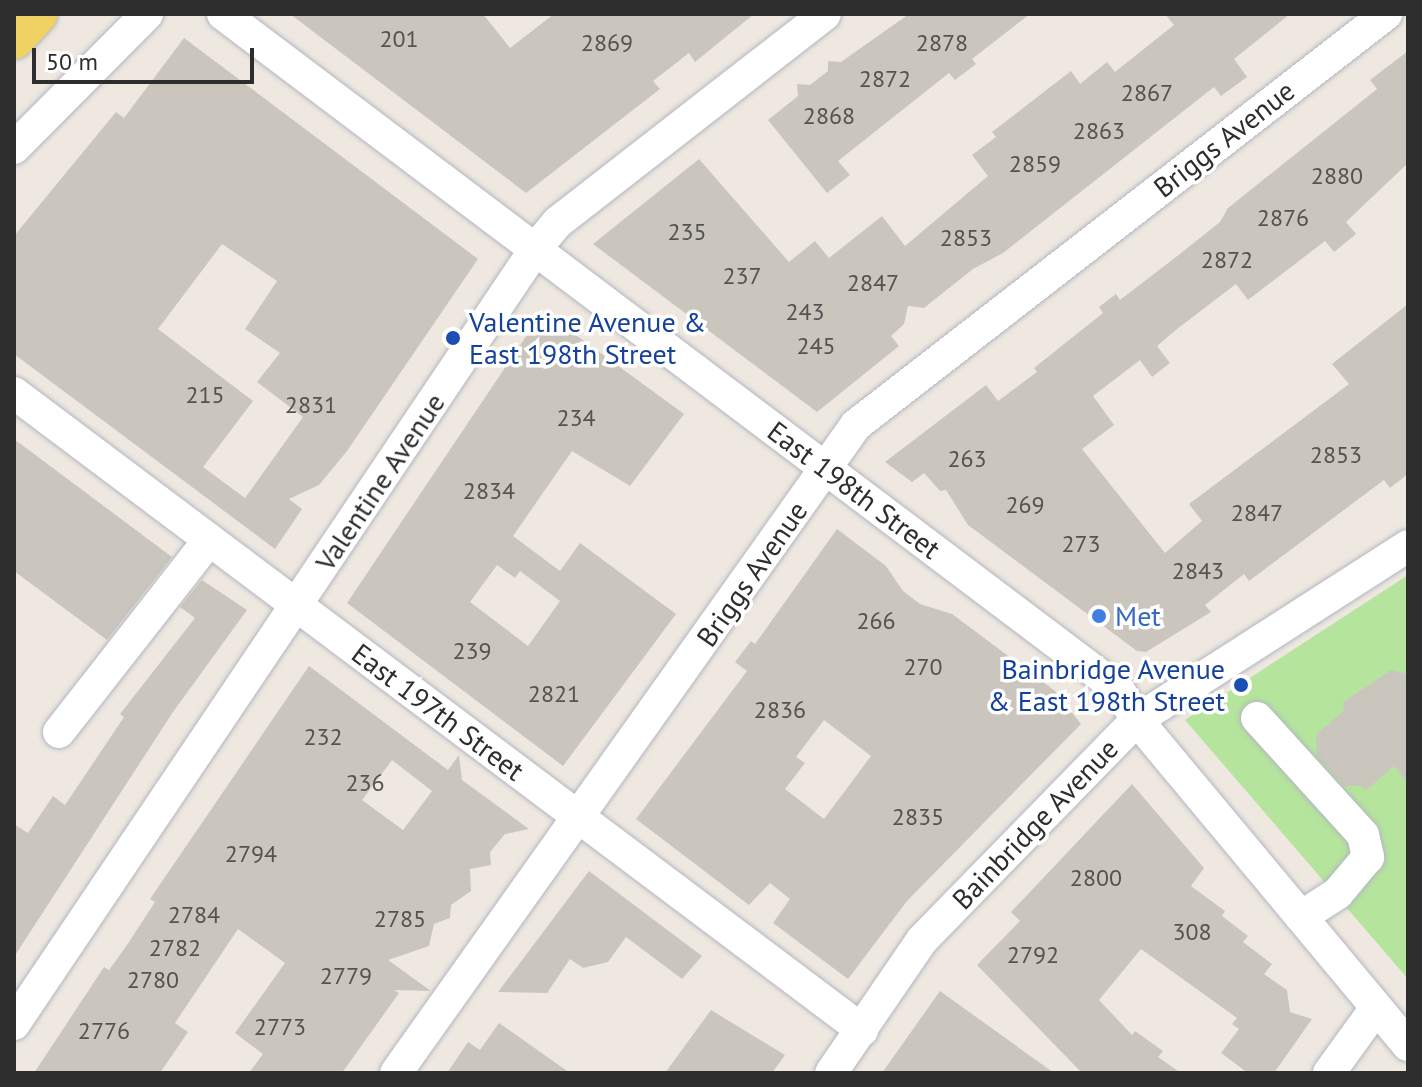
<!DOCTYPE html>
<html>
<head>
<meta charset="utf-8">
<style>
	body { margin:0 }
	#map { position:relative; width:1422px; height:1087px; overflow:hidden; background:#eee8e0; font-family:"PT Sans",sans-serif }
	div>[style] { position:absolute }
	.green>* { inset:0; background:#b5e49d }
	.building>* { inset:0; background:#cac6be }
	.roads { filter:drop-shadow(0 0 2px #b3b6c0) drop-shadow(0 0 2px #b3b6c0) }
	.minor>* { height:32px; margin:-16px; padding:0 16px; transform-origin:16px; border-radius:16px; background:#fff }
	.major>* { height:40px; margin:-20px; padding:0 20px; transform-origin:20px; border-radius:20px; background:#f0d163 }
	.dots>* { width:22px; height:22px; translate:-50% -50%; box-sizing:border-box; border:4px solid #fff; border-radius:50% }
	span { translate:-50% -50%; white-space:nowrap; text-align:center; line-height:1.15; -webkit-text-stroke:7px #fff; paint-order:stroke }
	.number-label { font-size:24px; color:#545351 }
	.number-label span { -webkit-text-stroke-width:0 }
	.street-label { font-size:28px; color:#2d2d2d }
	.transit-label { font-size:28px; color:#164399 }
	.left { translate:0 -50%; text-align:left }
	.right { translate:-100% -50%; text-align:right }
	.shop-label { font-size:28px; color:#366cbe }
	.frame { position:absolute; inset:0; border:16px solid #2d2d2d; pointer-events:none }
	.scale { position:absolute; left:32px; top:48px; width:222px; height:36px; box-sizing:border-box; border:4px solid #2d2d2d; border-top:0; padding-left:10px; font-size:24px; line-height:28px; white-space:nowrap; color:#2d2d2d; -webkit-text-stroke:6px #fff; paint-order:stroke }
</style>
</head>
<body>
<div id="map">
	<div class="green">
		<div style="clip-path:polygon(1408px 575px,1408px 979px,1185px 720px)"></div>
	</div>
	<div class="building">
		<div style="clip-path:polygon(290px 14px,483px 14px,510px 48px,554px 14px,754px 14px,695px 62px,689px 53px,653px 81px,660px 89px,526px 193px)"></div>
		<div style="clip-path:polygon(909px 14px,1030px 14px,972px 59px,976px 64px,955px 80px,949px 73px,838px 161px,850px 175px,827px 193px,768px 120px,798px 96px,797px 84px,810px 85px,828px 71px,828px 61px,841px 62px)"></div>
		<div style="clip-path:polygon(1165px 14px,1290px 14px,1234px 59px,1247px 77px,1221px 96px,1214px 87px,1003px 253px,973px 269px,924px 308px,908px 306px,904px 324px,891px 336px,899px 346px,817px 412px,593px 244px,699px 159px,789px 262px,815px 241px,829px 258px,882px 216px,905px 246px,988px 176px,972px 155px,996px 137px,992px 132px,1071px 71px,1080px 84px,1107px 62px,1115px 72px,1174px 25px)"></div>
		<div style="clip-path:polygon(evenodd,184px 38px,478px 259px,347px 451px,319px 485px,289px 499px,302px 509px,275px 549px,14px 354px,14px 236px,116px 112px,124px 118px,184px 38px,222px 244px,277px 281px,245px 329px,280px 353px,257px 382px,303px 417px,245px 498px,203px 467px,253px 401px,158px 329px,222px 244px)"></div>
		<div style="clip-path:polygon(1408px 51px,1408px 163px,1346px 222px,1356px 234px,1334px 252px,1325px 241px,1248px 300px,1236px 284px,1177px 329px,1157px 346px,1170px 363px,1152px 377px,1140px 360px,1093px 396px,1114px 425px,1082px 449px,1165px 553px,1202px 521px,1189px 504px,1349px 384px,1332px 364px,1408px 304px,1408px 474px,1390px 488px,1384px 480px,1249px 581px,1244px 574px,1205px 605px,1211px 612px,1146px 652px,1137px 651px,968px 525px,946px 490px,940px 491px,924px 473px,912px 482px,885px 462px,986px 385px,998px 401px,1037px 372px,1034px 368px,1103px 313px,1099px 307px,1116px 294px,1120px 300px,1176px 257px,1220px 222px,1228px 208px,1377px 89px,1370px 80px)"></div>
		<div style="clip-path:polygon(evenodd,543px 311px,684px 414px,630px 486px,572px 451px,513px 536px,560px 571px,580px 543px,676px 614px,563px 766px,347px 603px,543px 311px,497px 565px,515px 578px,520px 571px,560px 601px,528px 646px,470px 602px,497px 565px)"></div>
		<div style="clip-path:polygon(14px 439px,172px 557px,107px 640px,14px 571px)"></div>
		<div style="clip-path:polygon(evenodd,837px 529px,886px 566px,903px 591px,920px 604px,952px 614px,1055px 691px,1081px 724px,907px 901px,848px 979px,773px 923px,790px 899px,770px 883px,749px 905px,636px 819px,747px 671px,735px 662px,751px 641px,755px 644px,837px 529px,824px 720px,871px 756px,824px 819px,785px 789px,805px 763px,796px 757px,824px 720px)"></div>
		<div style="clip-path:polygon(202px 580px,247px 610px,173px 712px,14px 957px,14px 824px,28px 833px,53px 796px,65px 805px,124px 717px,120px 714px,195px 618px,180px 607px)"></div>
		<div style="clip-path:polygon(evenodd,309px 666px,448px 770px,459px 755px,462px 780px,529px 829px,505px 834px,490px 852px,491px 865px,470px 869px,471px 891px,451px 905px,450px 918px,434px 924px,429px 946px,388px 960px,431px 991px,394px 990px,399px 993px,342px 1073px,249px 1073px,263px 1054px,235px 1033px,285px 963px,238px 929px,175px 1023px,188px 1032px,160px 1073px,34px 1073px,104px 967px,109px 970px,127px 945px,155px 902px,150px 899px,309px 666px,392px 760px,432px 791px,403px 830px,362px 800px,392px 760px)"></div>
		<div style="clip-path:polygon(1391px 670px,1408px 674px,1408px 783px,1394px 766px,1365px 791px,1361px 786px,1344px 786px,1317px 756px,1316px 735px,1344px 710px,1343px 702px)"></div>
		<div style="clip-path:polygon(1132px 784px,1204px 868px,1191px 886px,1225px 911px,1222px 916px,1248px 936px,1243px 942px,1272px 964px,1264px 974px,1287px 990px,1290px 1012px,1312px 1019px,1274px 1073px,1248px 1073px,1221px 1053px,1239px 1029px,1232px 1024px,1237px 1018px,1141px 949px,1099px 1000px,1132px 1035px,1135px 1031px,1163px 1051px,1158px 1057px,1181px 1073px,1082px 1073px,977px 965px,1020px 921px,1011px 912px)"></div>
		<div style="clip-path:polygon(589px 871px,702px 956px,682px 979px,626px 937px,608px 962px,583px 968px,570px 959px,547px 993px,498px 992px)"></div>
		<div style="clip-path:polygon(940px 991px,1054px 1073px,882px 1073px)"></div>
		<div style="clip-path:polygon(711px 1010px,785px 1055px,772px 1073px,665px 1073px)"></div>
		<div style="clip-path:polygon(499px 1023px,570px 1073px,447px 1073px,468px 1042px,480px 1050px)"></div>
	</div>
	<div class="roads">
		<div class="minor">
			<div style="left:223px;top:14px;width:1121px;rotate:37.02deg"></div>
			<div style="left:1118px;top:689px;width:36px;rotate:58deg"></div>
			<div style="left:1137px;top:720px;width:423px;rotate:50.2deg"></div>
			<div style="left:14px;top:148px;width:189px;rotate:-45.2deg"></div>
			<div style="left:14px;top:393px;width:1061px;rotate:36.91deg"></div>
			<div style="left:1257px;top:718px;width:158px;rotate:47.8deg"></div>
			<div style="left:1363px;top:835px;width:23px;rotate:77deg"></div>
			<div style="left:1368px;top:857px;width:47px;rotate:129.8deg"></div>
			<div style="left:1338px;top:893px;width:44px;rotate:147deg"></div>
			<div style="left:59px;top:732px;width:242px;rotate:-52deg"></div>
			<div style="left:14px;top:1024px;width:935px;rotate:-56.07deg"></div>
			<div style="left:536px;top:248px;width:34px;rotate:-50deg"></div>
			<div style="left:558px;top:222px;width:338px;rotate:-37.9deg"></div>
			<div style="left:396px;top:1073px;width:795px;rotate:-54.63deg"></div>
			<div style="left:856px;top:425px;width:671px;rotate:-37.79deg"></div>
			<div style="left:831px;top:1073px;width:161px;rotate:-55.6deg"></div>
			<div style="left:922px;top:940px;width:308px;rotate:-45.7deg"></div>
			<div style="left:1137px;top:720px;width:322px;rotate:-32.7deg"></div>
			<div style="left:1329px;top:1073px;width:80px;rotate:-54.1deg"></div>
		</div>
		<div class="major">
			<div style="left:14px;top:39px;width:34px;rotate:-47deg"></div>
		</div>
	</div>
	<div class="dots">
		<div style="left:453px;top:338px;background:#1a4fb4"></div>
		<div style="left:1099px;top:616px;background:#3f7fe0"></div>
		<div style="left:1241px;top:685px;background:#1a4fb4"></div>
	</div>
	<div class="number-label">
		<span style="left:399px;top:39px">201</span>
		<span style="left:607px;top:43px">2869</span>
		<span style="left:942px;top:43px">2878</span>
		<span style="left:885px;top:79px">2872</span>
		<span style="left:1147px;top:93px">2867</span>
		<span style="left:829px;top:116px">2868</span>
		<span style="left:1099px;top:131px">2863</span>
		<span style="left:1035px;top:164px">2859</span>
		<span style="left:1337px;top:176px">2880</span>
		<span style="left:1283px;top:218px">2876</span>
		<span style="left:687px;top:232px">235</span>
		<span style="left:966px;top:238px">2853</span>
		<span style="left:1227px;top:260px">2872</span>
		<span style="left:742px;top:276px">237</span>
		<span style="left:873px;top:283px">2847</span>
		<span style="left:805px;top:312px">243</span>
		<span style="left:816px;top:346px">245</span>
		<span style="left:205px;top:395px">215</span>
		<span style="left:311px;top:405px">2831</span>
		<span style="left:576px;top:418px">234</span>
		<span style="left:1336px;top:455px">2853</span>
		<span style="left:967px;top:459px">263</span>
		<span style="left:489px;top:491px">2834</span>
		<span style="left:1025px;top:505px">269</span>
		<span style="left:1257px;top:513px">2847</span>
		<span style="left:1081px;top:544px">273</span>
		<span style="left:1198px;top:571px">2843</span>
		<span style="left:876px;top:621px">266</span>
		<span style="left:472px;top:651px">239</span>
		<span style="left:923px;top:667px">270</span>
		<span style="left:554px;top:694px">2821</span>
		<span style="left:780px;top:710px">2836</span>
		<span style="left:323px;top:737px">232</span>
		<span style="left:365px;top:783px">236</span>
		<span style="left:918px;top:817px">2835</span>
		<span style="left:251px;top:854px">2794</span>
		<span style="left:1096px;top:878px">2800</span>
		<span style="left:194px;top:915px">2784</span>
		<span style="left:400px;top:919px">2785</span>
		<span style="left:1192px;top:932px">308</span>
		<span style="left:175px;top:948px">2782</span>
		<span style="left:1033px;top:955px">2792</span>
		<span style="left:346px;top:976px">2779</span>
		<span style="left:153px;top:980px">2780</span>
		<span style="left:280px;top:1027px">2773</span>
		<span style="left:104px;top:1031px">2776</span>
	</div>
	<div class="street-label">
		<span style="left:1224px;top:139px;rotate:-38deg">Briggs Avenue</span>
		<span style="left:380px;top:482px;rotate:-56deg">Valentine Avenue</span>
		<span style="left:854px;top:490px;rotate:37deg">East 198th Street</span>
		<span style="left:752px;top:574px;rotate:-55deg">Briggs Avenue</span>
		<span style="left:438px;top:712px;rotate:37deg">East 197th Street</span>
		<span style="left:1035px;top:824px;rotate:-46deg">Bainbridge Avenue</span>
	</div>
	<div class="transit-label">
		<span class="left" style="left:469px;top:338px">Valentine Avenue &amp;<br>East 198th Street</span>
		<span class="right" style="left:1225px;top:685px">Bainbridge Avenue<br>&amp; East 198th Street</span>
	</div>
	<div class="shop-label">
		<span class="left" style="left:1115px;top:616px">Met</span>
	</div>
	<div class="frame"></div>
	<div class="scale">50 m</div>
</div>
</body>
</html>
